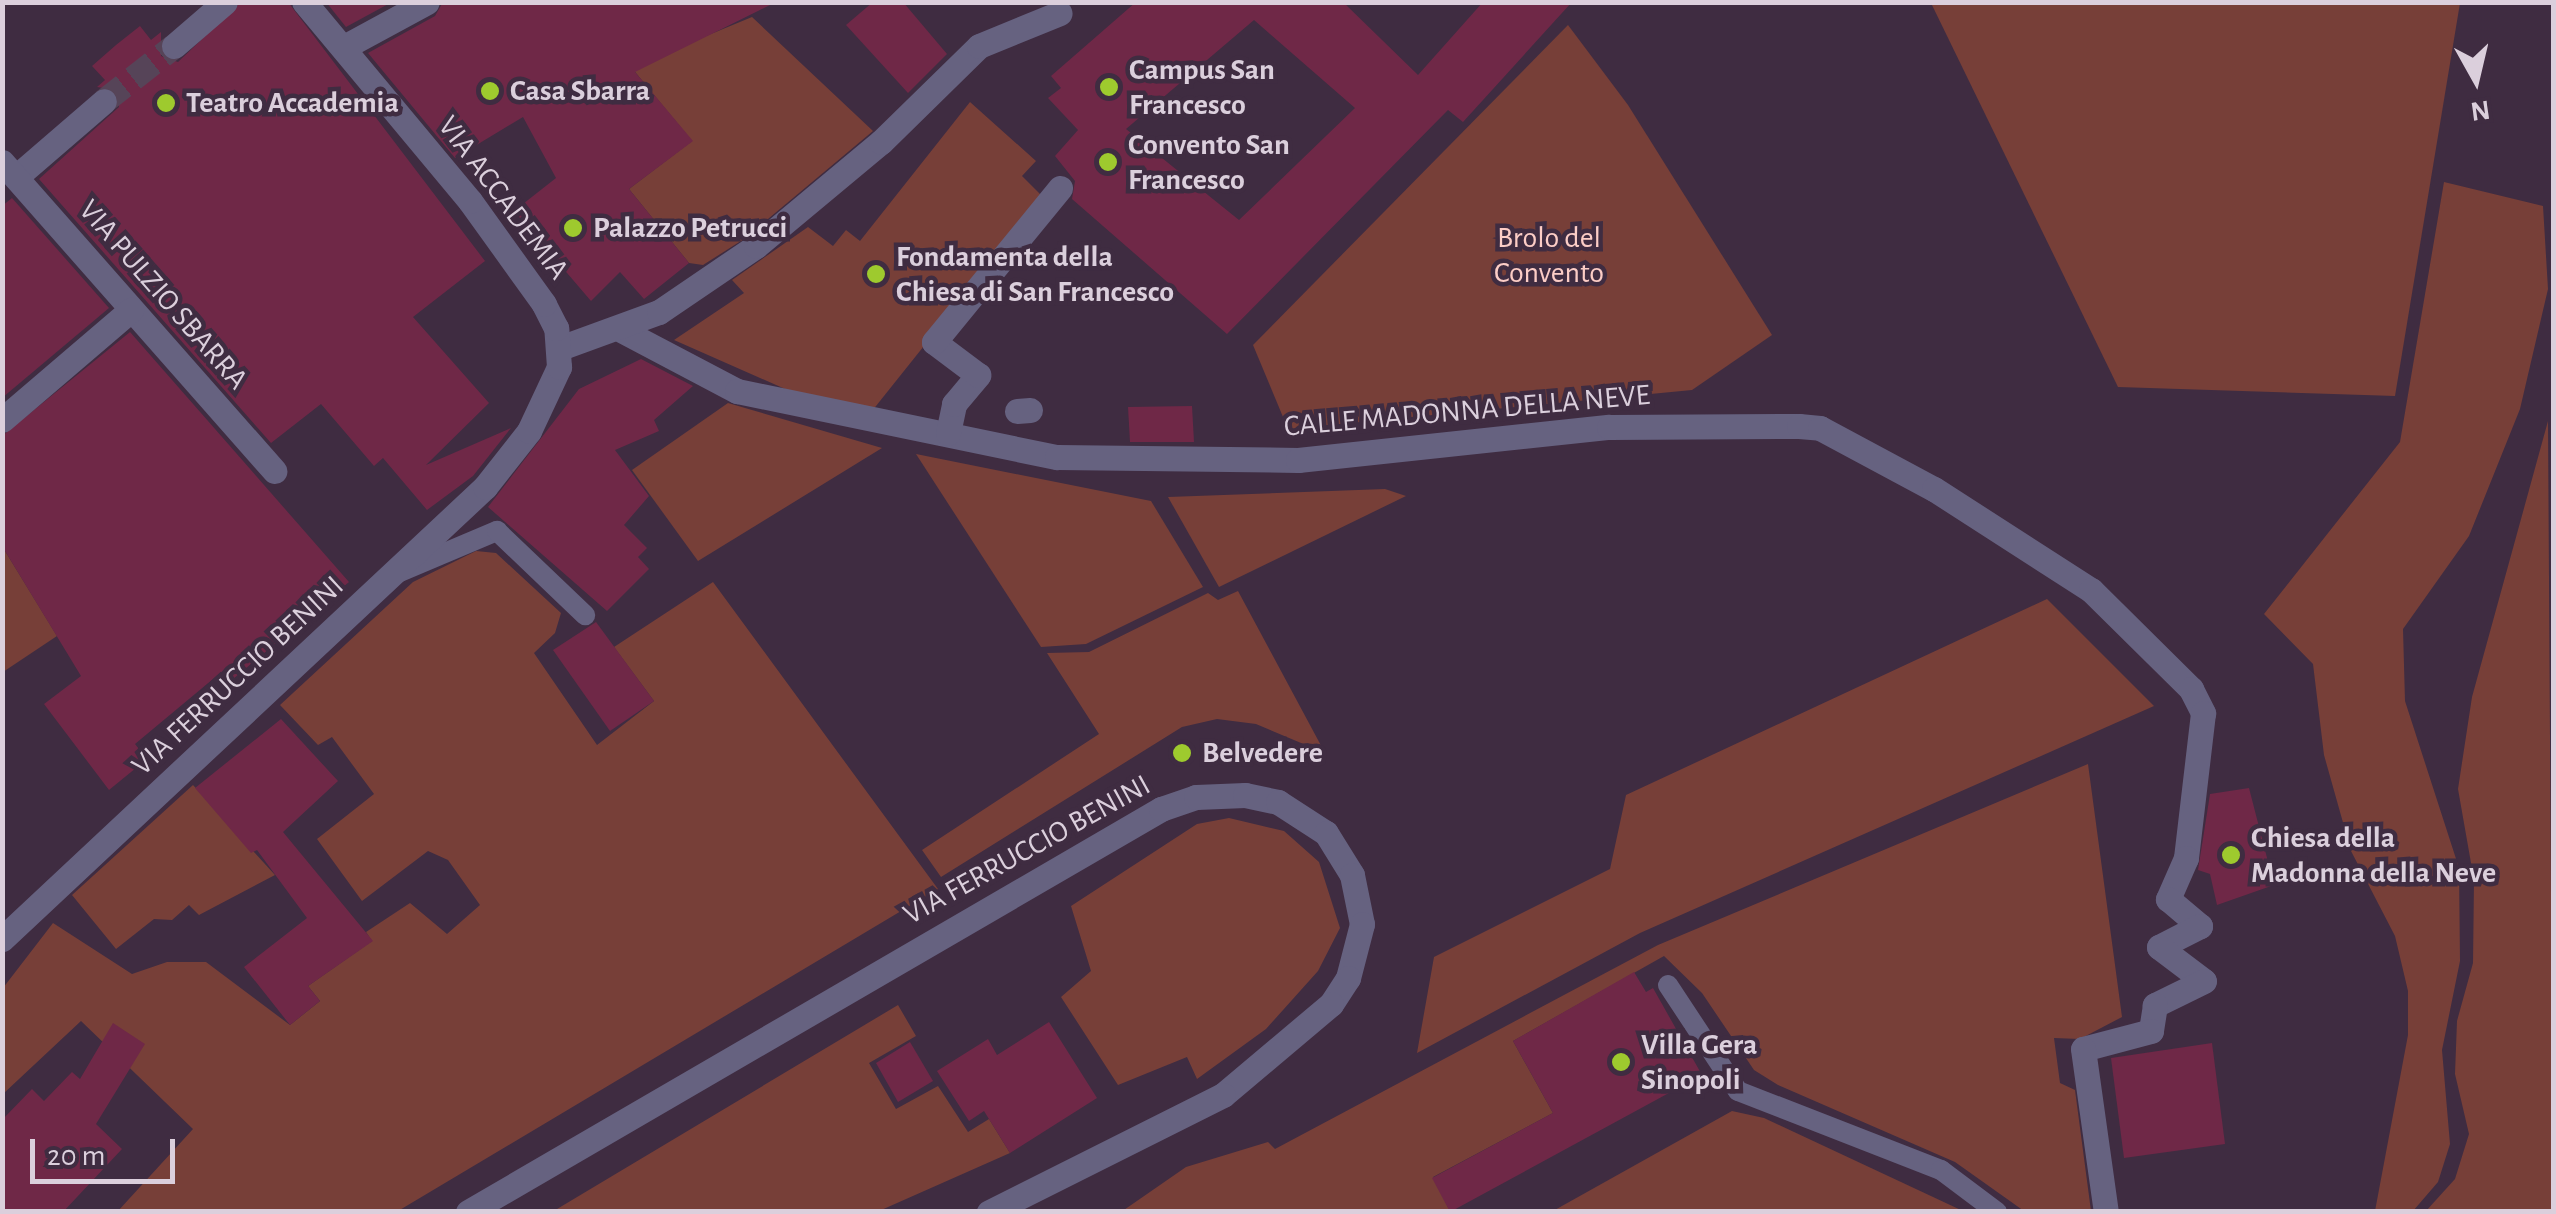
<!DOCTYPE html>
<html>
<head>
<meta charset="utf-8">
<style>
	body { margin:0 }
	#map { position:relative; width:2556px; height:1214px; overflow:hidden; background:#3f2c41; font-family:"Alegreya Sans",sans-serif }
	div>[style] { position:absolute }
	.green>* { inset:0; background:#773f38 }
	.building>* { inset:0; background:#6f2847 }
	.pedestrian-tunnel>* { height:25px; margin-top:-12.5px; transform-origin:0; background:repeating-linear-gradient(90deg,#564458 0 25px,transparent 0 37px) }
	.service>* { height:20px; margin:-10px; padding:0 10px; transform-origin:10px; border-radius:10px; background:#666280 }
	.pedestrian>* { height:25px; margin:-12.5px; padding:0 12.5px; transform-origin:12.5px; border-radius:12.5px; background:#666280 }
	.minor>* { height:25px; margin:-12.5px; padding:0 12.5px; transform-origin:12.5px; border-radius:12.5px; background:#666280 }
	.dots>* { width:28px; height:28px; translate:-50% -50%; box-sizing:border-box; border:5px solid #3f2c41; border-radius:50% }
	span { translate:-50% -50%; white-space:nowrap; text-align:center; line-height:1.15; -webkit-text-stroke:9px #3f2c41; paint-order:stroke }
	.poi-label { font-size:30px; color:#dbcfdc; font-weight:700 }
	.left { translate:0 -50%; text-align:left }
	.street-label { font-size:30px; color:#dbcfdc }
	.park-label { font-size:30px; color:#fccdc6 }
	.frame { position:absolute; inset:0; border:5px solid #dbcfdc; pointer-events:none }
	.north { position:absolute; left:2426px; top:30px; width:100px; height:100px; -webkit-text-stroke:8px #3f2c41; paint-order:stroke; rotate:172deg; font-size:28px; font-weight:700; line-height:40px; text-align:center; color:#dbcfdc }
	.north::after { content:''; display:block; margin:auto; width:35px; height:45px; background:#dbcfdc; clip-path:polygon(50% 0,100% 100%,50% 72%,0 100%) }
	.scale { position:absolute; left:30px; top:1139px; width:145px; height:45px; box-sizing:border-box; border:5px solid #dbcfdc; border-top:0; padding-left:12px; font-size:30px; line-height:35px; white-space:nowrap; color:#dbcfdc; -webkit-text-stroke:8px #3f2c41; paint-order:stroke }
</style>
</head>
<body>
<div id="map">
	<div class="green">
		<div style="clip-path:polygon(1931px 3px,2460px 3px,2395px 396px,2118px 387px)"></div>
		<div style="clip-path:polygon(752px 17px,873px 131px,744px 239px,703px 265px,689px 263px,629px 189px,692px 141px,631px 67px)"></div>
		<div style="clip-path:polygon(1568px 25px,1628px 105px,1772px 335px,1692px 390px,1288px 429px,1253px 345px)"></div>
		<div style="clip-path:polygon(970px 102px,1036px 161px,1022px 176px,1043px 197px,872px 411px,810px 400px,674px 340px,744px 293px,732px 280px,808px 227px,833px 246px,846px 230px,860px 241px)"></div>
		<div style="clip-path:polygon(2444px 182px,2543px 206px,2548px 289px,2520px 409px,2469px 536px,2403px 629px,2405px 701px,2459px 868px,2460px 961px,2442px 1050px,2450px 1144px,2438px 1182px,2413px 1211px,2375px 1211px,2408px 1035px,2408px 991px,2395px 936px,2351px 851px,2324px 755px,2313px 664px,2264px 614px,2400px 442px)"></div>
		<div style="clip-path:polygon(728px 403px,882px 448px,698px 561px,632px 470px)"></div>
		<div style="clip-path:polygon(2548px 421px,2553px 1211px,2426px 1211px,2455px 1179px,2469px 1134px,2455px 1074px,2457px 1021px,2473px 963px,2474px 880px,2458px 789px,2472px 697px)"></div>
		<div style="clip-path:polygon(916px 454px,1151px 501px,1203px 587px,1086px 644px,1041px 647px)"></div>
		<div style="clip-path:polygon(1385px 489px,1406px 496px,1219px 587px,1168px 497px)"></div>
		<div style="clip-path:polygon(2px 546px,57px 636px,3px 672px,2px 672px)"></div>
		<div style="clip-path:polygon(476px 551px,496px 553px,561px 613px,555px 633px,534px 653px,597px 745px,654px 701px,614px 647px,713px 582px,938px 889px,398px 1211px,118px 1211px,193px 1129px,81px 1021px,3px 1094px,3px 988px,53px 923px,132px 974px,167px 962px,206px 962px,290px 1025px,320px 1001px,308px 986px,372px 941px,366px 932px,410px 903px,447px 934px,480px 905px,448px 860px,428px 851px,362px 901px,317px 839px,374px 794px,332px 737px,318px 745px,280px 705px,413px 582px)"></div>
		<div style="clip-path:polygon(1238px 591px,1325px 753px,1256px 724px,1217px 719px,1182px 727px,941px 877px,922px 850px,1099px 734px,1047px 653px,1089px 652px,1208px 593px,1218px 600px)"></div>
		<div style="clip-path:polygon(2047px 599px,2154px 706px,1640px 933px,1417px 1053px,1434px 957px,1610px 869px,1626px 795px)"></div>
		<div style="clip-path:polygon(2088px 764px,2122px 1017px,2080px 1039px,2054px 1038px,2060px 1083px,2075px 1090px,2091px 1211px,2024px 1211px,1955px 1162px,1778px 1085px,1754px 1070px,1702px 993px,1664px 956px,1513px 1041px,1553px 1113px,1433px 1177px,1450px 1211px,1121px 1212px,1186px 1167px,1268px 1142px,1275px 1149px,1658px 945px)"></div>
		<div style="clip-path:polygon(193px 785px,275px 875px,199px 915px,189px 905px,172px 920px,154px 919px,116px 949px,72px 895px)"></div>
		<div style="clip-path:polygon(1229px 818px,1284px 831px,1319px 862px,1340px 928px,1318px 971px,1266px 1029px,1197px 1079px,1187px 1057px,1118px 1085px,1061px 997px,1091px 971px,1071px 906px,1197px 824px)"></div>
		<div style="clip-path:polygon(898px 1005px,916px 1036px,869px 1063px,896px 1109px,938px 1086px,968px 1132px,989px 1119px,1010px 1153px,879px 1211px,552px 1212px)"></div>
		<div style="clip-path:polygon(1732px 1111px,1764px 1118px,1963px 1211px,1553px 1211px)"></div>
	</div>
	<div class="building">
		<div style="clip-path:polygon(241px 2px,288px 2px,485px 261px,413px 317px,489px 403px,426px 465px,511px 428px,473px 476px,427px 510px,383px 458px,374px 466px,321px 404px,271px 443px,39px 179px,119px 107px,116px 90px,97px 87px,105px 80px,92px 66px,116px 45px,140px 26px,151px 40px,161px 32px,161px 56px,178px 62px)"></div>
		<div style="clip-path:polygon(326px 2px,392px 2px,346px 27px)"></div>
		<div style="clip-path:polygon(443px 2px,776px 2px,635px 72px,693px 141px,629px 189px,689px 263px,644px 299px,620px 272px,591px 301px,514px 211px,556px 178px,523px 117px,455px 158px,368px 53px,435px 16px)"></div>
		<div style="clip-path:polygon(873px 2px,903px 2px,947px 54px,908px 93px,846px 25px)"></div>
		<div style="clip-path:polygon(evenodd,1136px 2px,1343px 2px,1418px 75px,1483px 2px,1572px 2px,1463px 122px,1448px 110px,1227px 334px,1072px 199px,1075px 181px,1055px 156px,1078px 130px,1048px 98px,1061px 88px,1051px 76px,1136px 2px,1254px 20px,1355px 108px,1239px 220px,1126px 129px,1254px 20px)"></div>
		<div style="clip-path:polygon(12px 198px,109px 308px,2px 398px,2px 206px)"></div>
		<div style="clip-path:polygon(130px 332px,349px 582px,233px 679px,225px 669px,135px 744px,147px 759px,109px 790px,44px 704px,81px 676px,2px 546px,2px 436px)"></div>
		<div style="clip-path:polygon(641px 359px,693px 386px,654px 420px,659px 431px,615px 450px,649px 496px,624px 525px,647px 548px,638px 557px,649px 569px,607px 611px,488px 507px,579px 389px)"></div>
		<div style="clip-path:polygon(1192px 406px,1194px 442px,1130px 442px,1128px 407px)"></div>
		<div style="clip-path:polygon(596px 622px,654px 701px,610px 731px,553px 650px)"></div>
		<div style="clip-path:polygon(281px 719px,338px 781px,283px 832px,373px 941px,308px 986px,320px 1001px,290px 1025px,244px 967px,307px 918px,257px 850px,251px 853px,195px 788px)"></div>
		<div style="clip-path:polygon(2249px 788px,2274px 885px,2217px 905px,2210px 874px,2198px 870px,2210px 794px)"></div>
		<div style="clip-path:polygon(1634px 972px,1646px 992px,1653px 988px,1702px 1075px,1450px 1212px,1432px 1178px,1553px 1113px,1513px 1041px)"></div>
		<div style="clip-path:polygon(1049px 1022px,1097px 1098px,1010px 1153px,984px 1111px,969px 1121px,937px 1071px,988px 1039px,997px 1055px)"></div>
		<div style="clip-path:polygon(113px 1023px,145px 1044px,96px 1124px,122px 1149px,63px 1212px,2px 1212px,2px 1120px,32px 1089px,44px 1101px,72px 1072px,80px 1079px)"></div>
		<div style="clip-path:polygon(910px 1042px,933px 1081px,898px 1102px,876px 1063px)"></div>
		<div style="clip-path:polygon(2212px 1043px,2225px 1144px,2124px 1158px,2111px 1058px)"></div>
	</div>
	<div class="pedestrian-tunnel">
		<div style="left:104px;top:101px;width:89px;rotate:-38.2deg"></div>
	</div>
	<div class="service">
		<div style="left:395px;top:574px;width:111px;rotate:-22.9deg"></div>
		<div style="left:497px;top:531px;width:122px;rotate:43.7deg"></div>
		<div style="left:1668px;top:985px;width:127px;rotate:56.6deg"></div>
		<div style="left:1738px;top:1091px;width:218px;rotate:21.3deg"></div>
		<div style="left:1941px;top:1170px;width:70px;rotate:36.9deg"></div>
	</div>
	<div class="pedestrian">
		<div style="left:174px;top:46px;width:67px;rotate:-40.8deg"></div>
		<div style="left:16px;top:177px;width:116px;rotate:-40.8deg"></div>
		<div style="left:623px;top:331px;width:129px;rotate:27.8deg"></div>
		<div style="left:737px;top:391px;width:327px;rotate:11.7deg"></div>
		<div style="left:1057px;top:457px;width:241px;rotate:0.7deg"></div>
		<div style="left:1298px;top:460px;width:313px;rotate:-6.1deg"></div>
		<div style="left:1609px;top:427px;width:190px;rotate:-0.3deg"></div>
		<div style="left:1799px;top:426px;width:21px;rotate:5deg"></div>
		<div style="left:1820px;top:428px;width:129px;rotate:28.2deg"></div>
		<div style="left:1934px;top:489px;width:187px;rotate:32.8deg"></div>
		<div style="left:2091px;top:590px;width:141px;rotate:44.7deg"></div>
		<div style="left:2191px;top:689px;width:27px;rotate:63deg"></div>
		<div style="left:2203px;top:713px;width:146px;rotate:96.7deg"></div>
		<div style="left:2186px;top:858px;width:45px;rotate:113.7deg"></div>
		<div style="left:2168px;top:899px;width:42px;rotate:40.2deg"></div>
		<div style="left:2200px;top:926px;width:46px;rotate:152.9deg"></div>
		<div style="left:2159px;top:947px;width:56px;rotate:37.1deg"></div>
		<div style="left:2204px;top:981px;width:55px;rotate:153.9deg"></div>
		<div style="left:2155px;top:1005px;width:26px;rotate:99deg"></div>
		<div style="left:2151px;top:1031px;width:70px;rotate:165.2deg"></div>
		<div style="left:2083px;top:1049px;width:165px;rotate:82deg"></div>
		<div style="left:1017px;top:411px;width:13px;rotate:-4deg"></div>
		<div style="left:948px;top:433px;width:30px;rotate:-78deg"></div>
		<div style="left:954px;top:404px;width:38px;rotate:-50deg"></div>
		<div style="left:978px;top:375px;width:55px;rotate:-143.1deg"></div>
		<div style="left:934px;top:342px;width:199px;rotate:-50.7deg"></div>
	</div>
	<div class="minor">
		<div style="left:344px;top:47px;width:94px;rotate:-28.5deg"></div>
		<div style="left:2px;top:162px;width:412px;rotate:48.6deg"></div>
		<div style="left:560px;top:348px;width:105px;rotate:-20deg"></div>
		<div style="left:659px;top:312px;width:117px;rotate:-34.2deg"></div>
		<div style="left:756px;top:246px;width:163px;rotate:-39.8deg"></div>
		<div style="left:881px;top:142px;width:137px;rotate:-44.4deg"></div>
		<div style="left:979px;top:46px;width:87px;rotate:-22.2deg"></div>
		<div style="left:2px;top:420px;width:170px;rotate:-40.5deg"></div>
		<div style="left:2px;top:939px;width:662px;rotate:-43.1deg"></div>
		<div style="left:485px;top:487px;width:71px;rotate:-51.8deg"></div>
		<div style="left:529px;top:431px;width:71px;rotate:-64.9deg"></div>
		<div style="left:559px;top:367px;width:39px;rotate:-94deg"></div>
		<div style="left:556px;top:328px;width:27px;rotate:-117deg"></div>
		<div style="left:544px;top:304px;width:127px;rotate:-125.7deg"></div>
		<div style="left:470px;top:201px;width:259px;rotate:-129.8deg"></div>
		<div style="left:468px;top:1212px;width:802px;rotate:-30.18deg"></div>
		<div style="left:1161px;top:809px;width:37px;rotate:-19deg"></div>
		<div style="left:1196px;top:797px;width:49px;rotate:-2.3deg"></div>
		<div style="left:1245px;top:795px;width:34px;rotate:12deg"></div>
		<div style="left:1278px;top:802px;width:57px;rotate:32.9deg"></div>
		<div style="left:1326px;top:833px;width:49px;rotate:58.2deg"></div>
		<div style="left:1352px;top:875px;width:50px;rotate:78.5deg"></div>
		<div style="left:1362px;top:924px;width:56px;rotate:104.5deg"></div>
		<div style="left:1348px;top:978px;width:31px;rotate:123deg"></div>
		<div style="left:1331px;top:1004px;width:141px;rotate:139.9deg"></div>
		<div style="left:1223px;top:1095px;width:262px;rotate:153.4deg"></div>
	</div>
	<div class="dots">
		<div style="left:1109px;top:87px;background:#9eca2e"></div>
		<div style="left:490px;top:91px;background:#9eca2e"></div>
		<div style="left:166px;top:103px;background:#9eca2e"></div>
		<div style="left:1108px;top:162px;background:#9eca2e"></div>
		<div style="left:573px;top:228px;background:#9eca2e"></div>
		<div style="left:876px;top:274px;background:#9eca2e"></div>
		<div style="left:1182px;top:753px;background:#9eca2e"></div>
		<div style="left:2231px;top:855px;background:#9eca2e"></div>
		<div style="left:1621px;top:1062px;background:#9eca2e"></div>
	</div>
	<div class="poi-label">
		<span class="left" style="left:1129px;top:87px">Campus San<br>Francesco</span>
		<span class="left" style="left:510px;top:91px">Casa Sbarra</span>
		<span class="left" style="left:186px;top:103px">Teatro Accademia</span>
		<span class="left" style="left:1128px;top:162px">Convento San<br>Francesco</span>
		<span class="left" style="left:593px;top:228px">Palazzo Petrucci</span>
		<span class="left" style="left:896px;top:274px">Fondamenta della<br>Chiesa di San Francesco</span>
		<span class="left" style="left:1202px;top:753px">Belvedere</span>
		<span class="left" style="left:2251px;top:855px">Chiesa della<br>Madonna della Neve</span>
		<span class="left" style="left:1641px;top:1062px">Villa Gera<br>Sinopoli</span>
	</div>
	<div class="street-label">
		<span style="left:503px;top:198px;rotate:53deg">VIA ACCADEMIA</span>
		<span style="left:163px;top:295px;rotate:49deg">VIA PULZIO SBARRA</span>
		<span style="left:1467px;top:411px;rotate:-5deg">CALLE MADONNA DELLA NEVE</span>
		<span style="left:238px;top:676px;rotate:-43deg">VIA FERRUCCIO BENINI</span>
		<span style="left:1027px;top:850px;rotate:-29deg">VIA FERRUCCIO BENINI</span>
	</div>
	<div class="park-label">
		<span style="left:1549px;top:255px">Brolo del<br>Convento</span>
	</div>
	<div class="frame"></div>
	<div class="north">N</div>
	<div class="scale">20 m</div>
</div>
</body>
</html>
